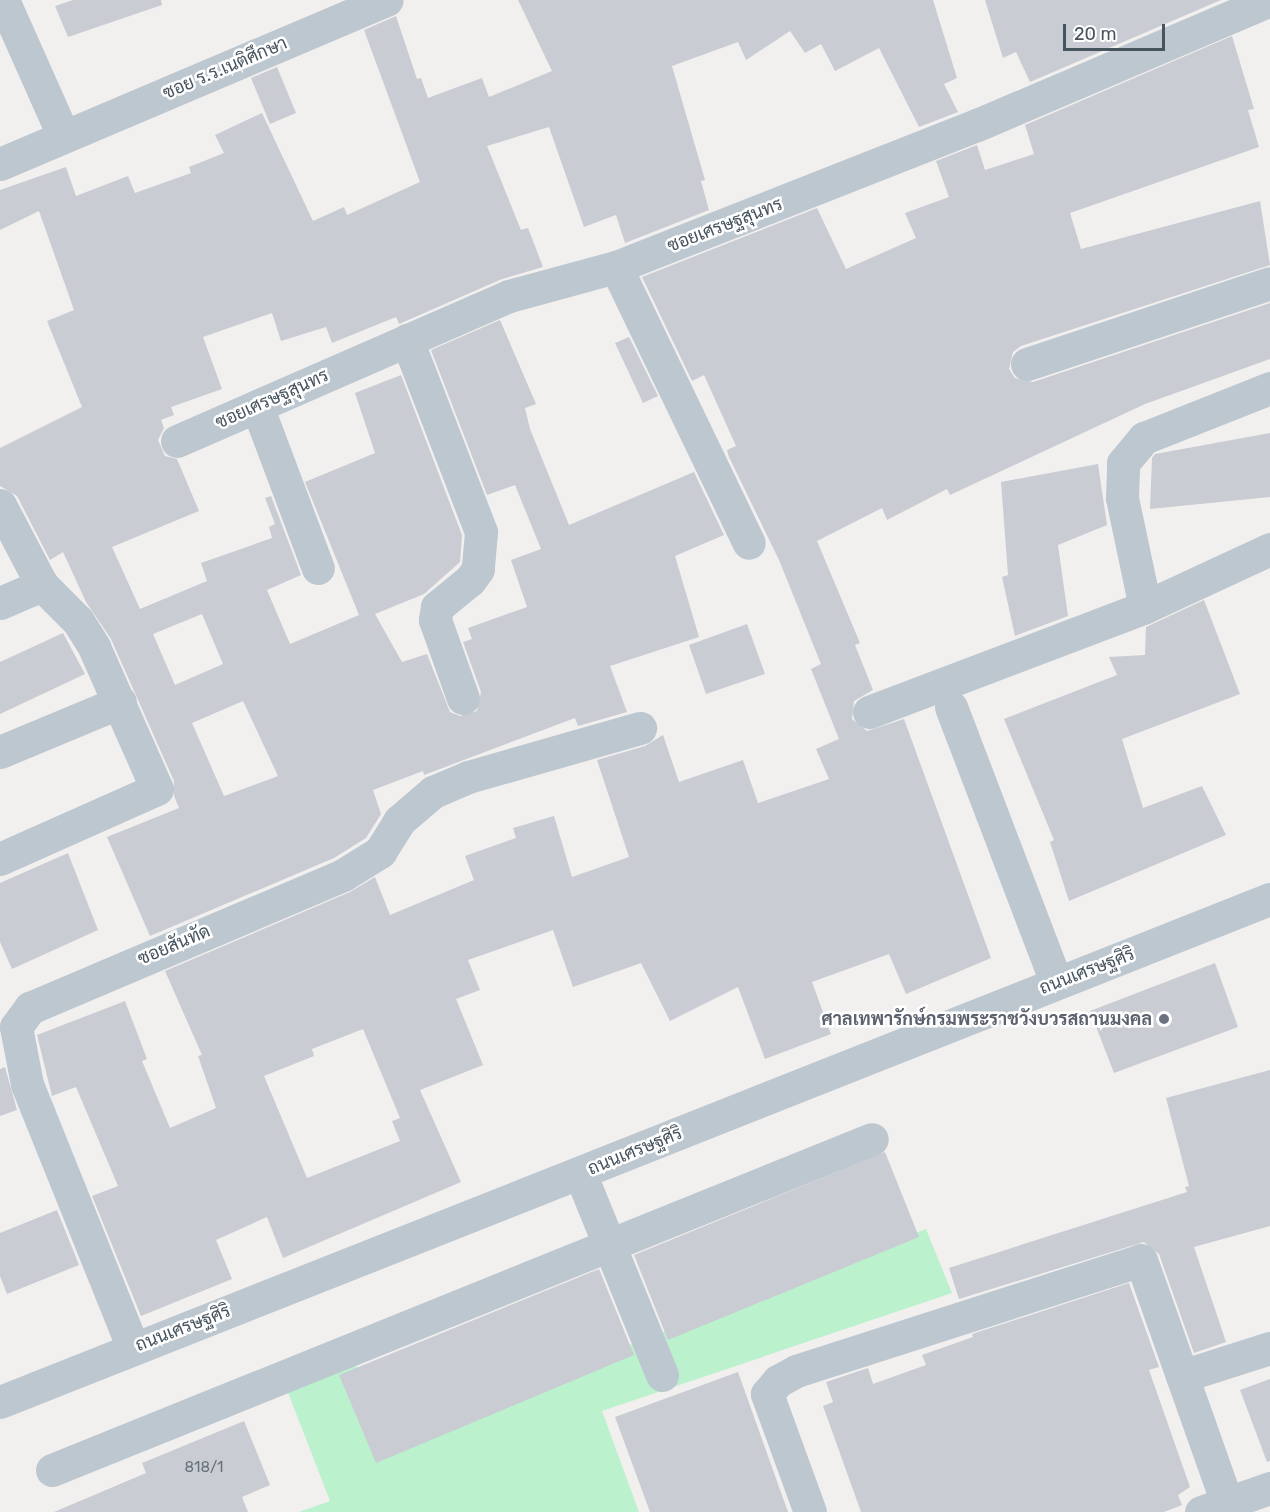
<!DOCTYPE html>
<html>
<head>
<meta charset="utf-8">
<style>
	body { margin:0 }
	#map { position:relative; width:1270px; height:1512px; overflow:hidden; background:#f2efef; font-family:Rubik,Sarabun,sans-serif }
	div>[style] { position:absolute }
	.green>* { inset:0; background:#bcf1ce }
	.building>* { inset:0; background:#c9ccd2 }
	.minor>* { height:33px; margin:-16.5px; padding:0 16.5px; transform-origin:16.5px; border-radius:16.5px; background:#bcc7cf }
	.dots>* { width:16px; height:16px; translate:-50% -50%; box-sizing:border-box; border:3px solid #fff; border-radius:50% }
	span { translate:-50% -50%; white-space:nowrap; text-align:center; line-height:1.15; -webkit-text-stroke:5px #fff; paint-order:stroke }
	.number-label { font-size:15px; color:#67727b }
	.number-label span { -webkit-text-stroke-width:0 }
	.street-label { font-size:18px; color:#46545e }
	.worship-label { font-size:18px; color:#5b616d; font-weight:700 }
	.right { translate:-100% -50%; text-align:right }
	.scale { position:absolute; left:1063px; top:24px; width:102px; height:27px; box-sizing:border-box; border:3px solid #46545e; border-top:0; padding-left:8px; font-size:18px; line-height:21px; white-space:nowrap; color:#46545e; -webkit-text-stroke:4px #fff; paint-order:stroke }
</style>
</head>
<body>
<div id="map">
	<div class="green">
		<div style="clip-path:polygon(926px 1229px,952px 1293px,602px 1411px,639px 1512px,299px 1512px,330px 1501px,285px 1385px,353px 1358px,389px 1439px)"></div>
	</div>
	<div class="building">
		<div style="clip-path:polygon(73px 0,161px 0,162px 5px,68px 37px,55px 6px)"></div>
		<div style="clip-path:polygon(evenodd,518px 0,933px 0,957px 78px,944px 84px,958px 112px,919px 127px,879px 48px,835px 71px,821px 44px,805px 53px,790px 31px,746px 60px,738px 42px,672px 66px,705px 180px,701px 181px,709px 210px,625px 243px,616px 215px,584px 227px,549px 127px,487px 146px,521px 230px,528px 228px,543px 267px,502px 279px,399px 324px,396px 317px,332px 343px,326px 327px,281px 341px,272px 313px,203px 337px,222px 389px,171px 407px,174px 415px,161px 420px,164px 428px,158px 440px,165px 456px,177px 459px,199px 511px,112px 547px,140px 609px,207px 581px,201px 563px,272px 538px,269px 527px,275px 524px,265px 498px,271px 496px,301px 575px,267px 590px,290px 644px,359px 615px,305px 482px,375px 453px,355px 393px,401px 375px,462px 535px,460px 562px,424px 594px,375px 614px,402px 662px,427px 654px,450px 712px,460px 716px,477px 711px,481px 692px,463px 642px,472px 639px,468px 628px,527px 607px,511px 560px,541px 549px,515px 485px,487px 495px,431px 350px,500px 320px,536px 404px,525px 408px,530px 429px,569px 525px,694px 472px,724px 535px,675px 556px,699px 637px,610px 666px,627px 712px,578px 726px,575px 718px,424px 775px,423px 771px,373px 790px,381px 814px,366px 838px,334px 858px,150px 936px,107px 837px,179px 808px,174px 796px,174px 781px,111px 639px,86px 602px,63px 552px,50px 560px,17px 496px,0 486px,0 448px,82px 407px,47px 321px,74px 310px,39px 211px,0 230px,0 190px,66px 167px,76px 196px,128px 176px,135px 193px,191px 173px,189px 167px,224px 153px,215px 135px,262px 113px,313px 221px,344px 207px,347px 215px,420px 182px,364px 30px,396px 16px,417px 79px,421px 78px,428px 98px,482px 78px,489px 97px,552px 71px,518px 0,202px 614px,223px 664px,175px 685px,153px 634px,202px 614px,518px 0,243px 701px,278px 776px,224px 796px,192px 723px,243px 701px)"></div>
		<div style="clip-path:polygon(985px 0,1221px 0,1030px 82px,1016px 52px,1003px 58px)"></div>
		<div style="clip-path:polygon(evenodd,1232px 36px,1254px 109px,1248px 110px,1259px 147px,1070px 213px,1081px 249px,1260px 201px,1270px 265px,1021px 346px,1013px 352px,1009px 369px,1015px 378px,1033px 382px,1270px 303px,1270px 359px,1145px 404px,950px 495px,947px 489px,887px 520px,882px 508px,817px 541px,860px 643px,855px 645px,873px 690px,854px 701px,852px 719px,867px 731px,904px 719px,991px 958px,906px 994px,889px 954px,812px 982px,831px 1034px,765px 1059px,738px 987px,670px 1021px,641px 963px,573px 987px,553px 930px,468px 960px,480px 990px,456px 999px,483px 1065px,420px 1090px,461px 1182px,283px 1258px,267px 1217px,216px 1240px,232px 1279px,141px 1316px,92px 1196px,118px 1186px,76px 1087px,52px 1096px,37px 1035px,125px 1001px,147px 1059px,142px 1061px,170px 1128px,216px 1108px,198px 1056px,202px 1055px,165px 971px,350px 892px,375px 877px,390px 915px,474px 880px,465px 856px,516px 838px,513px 828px,554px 816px,572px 877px,629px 857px,597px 760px,645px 746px,663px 735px,679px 782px,743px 760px,758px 803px,829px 779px,816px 749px,839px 739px,811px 669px,821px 664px,779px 560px,729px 457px,727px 450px,736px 446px,704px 375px,692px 381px,642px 277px,817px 208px,846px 269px,916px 238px,905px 213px,949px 197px,936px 161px,977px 145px,985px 170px,1034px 154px,1025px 125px,1232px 36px,363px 1029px,400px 1118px,392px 1121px,400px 1141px,307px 1178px,264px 1076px,314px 1056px,312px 1049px,363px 1029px)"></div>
		<div style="clip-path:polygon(277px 67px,296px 113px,270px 124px,251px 78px)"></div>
		<div style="clip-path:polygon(629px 337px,658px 396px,643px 403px,615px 343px)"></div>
		<div style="clip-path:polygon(1270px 433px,1270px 497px,1150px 509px,1152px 458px,1155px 454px)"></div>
		<div style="clip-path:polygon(1098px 464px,1107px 525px,1058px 545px,1068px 616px,1015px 636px,1002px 577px,1008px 575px,1001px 482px)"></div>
		<div style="clip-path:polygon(1204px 600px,1240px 694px,1122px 739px,1143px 808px,1202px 786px,1226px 835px,1069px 901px,1050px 842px,1054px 840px,1004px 719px,1117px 675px,1109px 657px,1145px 655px,1146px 627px)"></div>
		<div style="clip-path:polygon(747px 624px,765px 674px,706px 694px,689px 645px)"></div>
		<div style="clip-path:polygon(63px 633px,85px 674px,0 714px,0 662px)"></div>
		<div style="clip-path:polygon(68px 853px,98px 930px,12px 969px,0 942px,0 883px)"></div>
		<div style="clip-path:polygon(1215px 963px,1238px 1027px,1114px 1073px,1090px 1011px)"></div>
		<div style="clip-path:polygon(5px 1067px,17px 1110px,0 1116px,0 1069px)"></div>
		<div style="clip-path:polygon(1270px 1070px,1270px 1226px,1194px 1247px,1226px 1342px,1194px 1353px,1159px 1254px,1144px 1242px,959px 1299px,949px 1268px,1187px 1192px,1185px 1187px,1189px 1186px,1166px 1098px)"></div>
		<div style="clip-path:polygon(885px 1152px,919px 1237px,668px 1340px,634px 1255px)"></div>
		<div style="clip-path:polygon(57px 1210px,79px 1265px,7px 1294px,0 1276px,0 1233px)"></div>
		<div style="clip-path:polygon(599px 1269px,634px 1355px,376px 1463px,339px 1375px)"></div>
		<div style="clip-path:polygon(1129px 1283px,1159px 1367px,1149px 1370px,1190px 1487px,1178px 1495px,1182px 1505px,1164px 1512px,861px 1512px,823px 1406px,833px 1402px,826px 1382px,868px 1368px,873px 1384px,926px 1365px,922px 1355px,973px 1337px,972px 1334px)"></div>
		<div style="clip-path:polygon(738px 1372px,788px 1512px,650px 1512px,615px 1417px)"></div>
		<div style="clip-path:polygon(1270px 1379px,1270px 1461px,1267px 1462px,1240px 1390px)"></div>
		<div style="clip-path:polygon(244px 1421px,270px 1485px,242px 1497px,248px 1512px,54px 1512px,146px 1473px,142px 1463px)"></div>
	</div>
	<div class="minor">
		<div style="left:3px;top:0;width:148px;rotate:66deg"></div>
		<div style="left:0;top:164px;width:420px;rotate:-23deg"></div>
		<div style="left:616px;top:267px;width:306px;rotate:64.3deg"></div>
		<div style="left:407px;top:340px;width:206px;rotate:68.9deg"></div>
		<div style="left:481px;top:532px;width:37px;rotate:95deg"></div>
		<div style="left:478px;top:569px;width:14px;rotate:126deg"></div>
		<div style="left:470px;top:580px;width:43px;rotate:140.7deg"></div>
		<div style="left:437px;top:607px;width:13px;rotate:99deg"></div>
		<div style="left:435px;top:620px;width:83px;rotate:70.3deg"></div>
		<div style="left:1027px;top:364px;width:256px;rotate:-18.4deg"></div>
		<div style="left:257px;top:406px;width:173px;rotate:69.4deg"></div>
		<div style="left:177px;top:441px;width:362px;rotate:-23.6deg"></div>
		<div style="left:509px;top:296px;width:111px;rotate:-15.2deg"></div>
		<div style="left:616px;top:267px;width:388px;rotate:-21.5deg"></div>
		<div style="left:977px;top:125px;width:319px;rotate:-23.1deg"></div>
		<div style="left:0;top:505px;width:90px;rotate:62.3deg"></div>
		<div style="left:42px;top:585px;width:51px;rotate:45deg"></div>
		<div style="left:78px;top:621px;width:31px;rotate:58deg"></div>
		<div style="left:94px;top:647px;width:155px;rotate:66.1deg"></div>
		<div style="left:157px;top:789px;width:172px;rotate:156deg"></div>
		<div style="left:0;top:603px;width:46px;rotate:-23.2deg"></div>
		<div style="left:1145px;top:607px;width:111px;rotate:-101.9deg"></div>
		<div style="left:1122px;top:498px;width:35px;rotate:-88deg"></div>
		<div style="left:1123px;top:463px;width:33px;rotate:-50deg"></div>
		<div style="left:1144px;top:438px;width:136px;rotate:-21.6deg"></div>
		<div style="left:951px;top:707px;width:294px;rotate:69.1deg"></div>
		<div style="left:869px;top:712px;width:295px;rotate:-20.8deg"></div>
		<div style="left:1145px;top:607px;width:138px;rotate:-24.9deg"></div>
		<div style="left:0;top:752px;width:130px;rotate:-22.6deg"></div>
		<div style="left:580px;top:1173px;width:218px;rotate:67.9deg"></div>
		<div style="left:133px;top:1348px;width:284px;rotate:-111.9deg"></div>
		<div style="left:27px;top:1084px;width:58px;rotate:-100.9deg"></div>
		<div style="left:16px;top:1027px;width:24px;rotate:-54deg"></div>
		<div style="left:30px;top:1008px;width:340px;rotate:-23deg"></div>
		<div style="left:343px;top:875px;width:44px;rotate:-31.9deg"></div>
		<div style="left:380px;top:852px;width:36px;rotate:-58deg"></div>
		<div style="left:399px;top:821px;width:45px;rotate:-40.5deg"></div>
		<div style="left:433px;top:792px;width:38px;rotate:-23deg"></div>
		<div style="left:468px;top:777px;width:179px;rotate:-15.9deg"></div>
		<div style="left:1182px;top:1376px;width:92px;rotate:-17.7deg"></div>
		<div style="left:0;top:1402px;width:1366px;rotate:-21.61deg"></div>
		<div style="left:52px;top:1470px;width:884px;rotate:-21.98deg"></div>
		<div style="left:810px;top:1512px;width:126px;rotate:-110deg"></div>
		<div style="left:767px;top:1394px;width:17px;rotate:-50deg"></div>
		<div style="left:778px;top:1381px;width:21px;rotate:-29deg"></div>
		<div style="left:796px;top:1371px;width:362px;rotate:-17.8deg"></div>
		<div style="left:1141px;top:1260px;width:258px;rotate:70.5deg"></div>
		<div style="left:1201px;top:1512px;width:73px;rotate:-19.2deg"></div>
	</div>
	<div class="dots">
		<div style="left:1164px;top:1019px;background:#6b7280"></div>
	</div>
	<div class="number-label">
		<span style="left:204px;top:1468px">818/1</span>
	</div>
	<div class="street-label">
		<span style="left:225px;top:68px;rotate:-23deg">ซอย ร.ร.เนติศึกษา</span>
		<span style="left:725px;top:225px;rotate:-21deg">ซอยเศรษฐสุนทร</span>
		<span style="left:272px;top:399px;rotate:-24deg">ซอยเศรษฐสุนทร</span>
		<span style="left:174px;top:945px;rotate:-23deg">ซอยสันทัด</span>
		<span style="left:1087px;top:971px;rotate:-21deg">ถนนเศรษฐศิริ</span>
		<span style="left:635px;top:1151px;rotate:-22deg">ถนนเศรษฐศิริ</span>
		<span style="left:183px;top:1328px;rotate:-21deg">ถนนเศรษฐศิริ</span>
	</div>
	<div class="worship-label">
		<span class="right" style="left:1152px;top:1019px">ศาลเทพารักษ์กรมพระราชวังบวรสถานมงคล</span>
	</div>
	<div class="scale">20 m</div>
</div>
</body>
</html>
